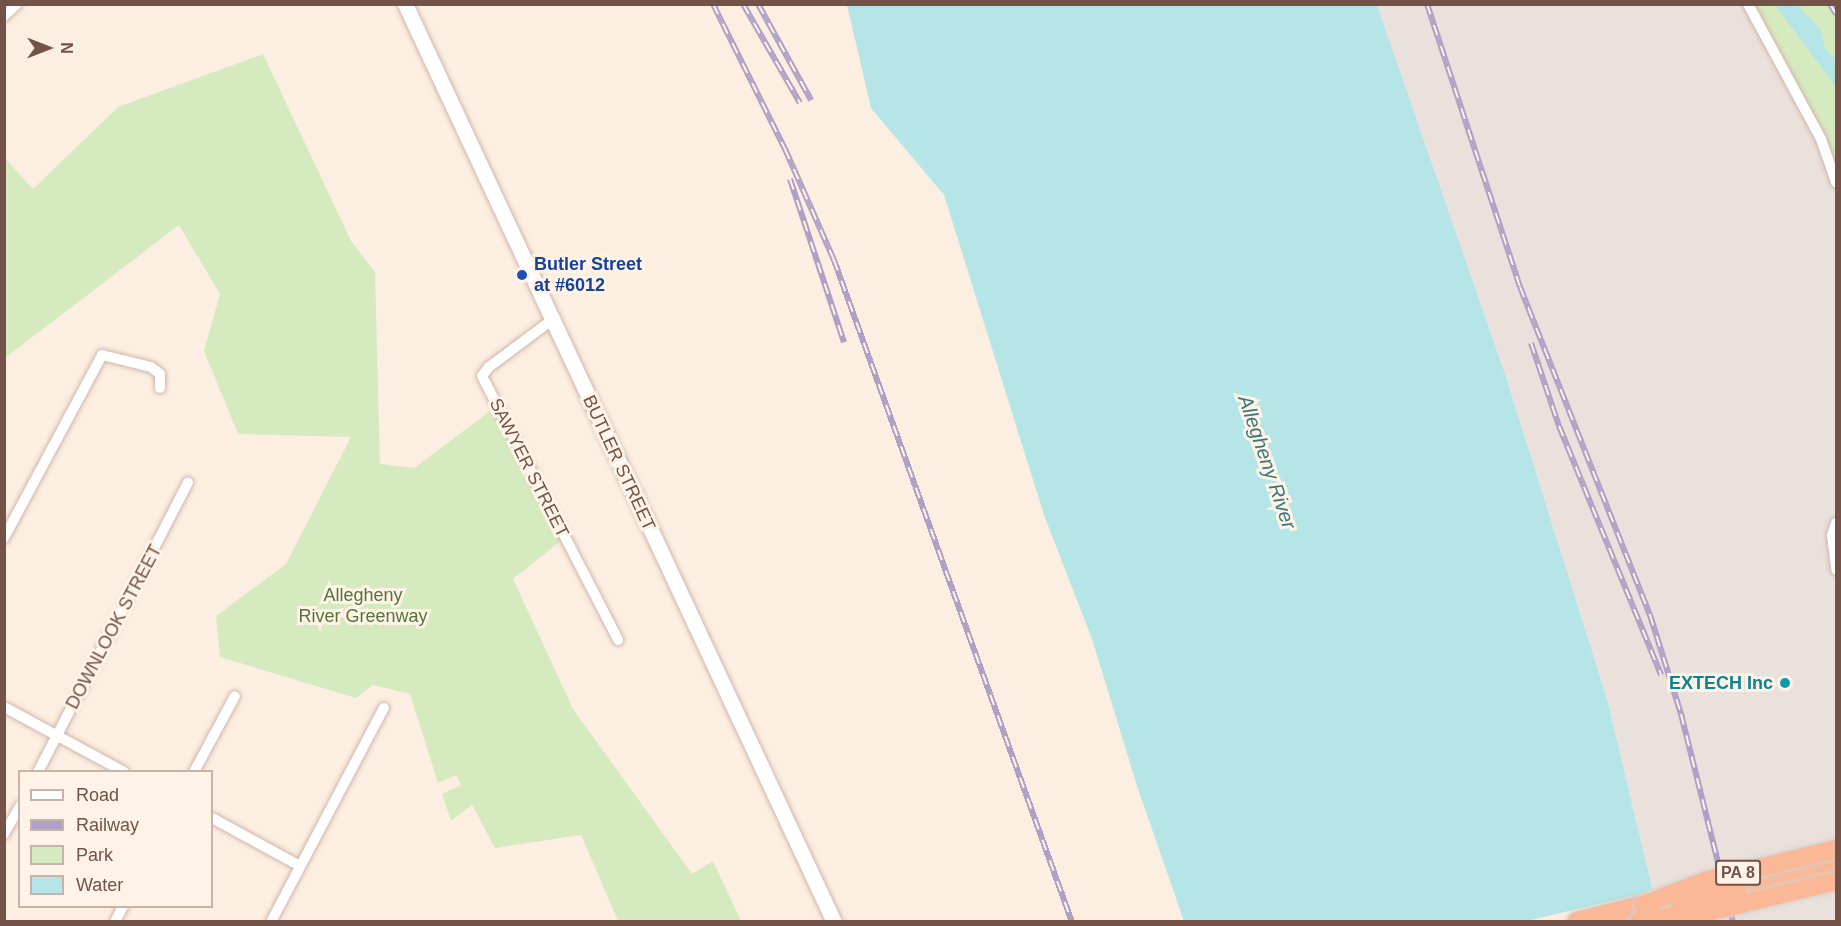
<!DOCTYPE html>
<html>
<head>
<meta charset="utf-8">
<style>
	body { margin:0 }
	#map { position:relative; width:1841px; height:926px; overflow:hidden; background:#fceee1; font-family:Helvetica,sans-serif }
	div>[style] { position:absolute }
	.industrial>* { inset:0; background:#ebe1dc }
	.green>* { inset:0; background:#d6eabf }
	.water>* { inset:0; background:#b5e5e6 }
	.pier>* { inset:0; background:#fceee1 }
	.roads { filter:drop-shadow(0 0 2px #d0b6ab) drop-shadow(0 0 2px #d0b6ab) }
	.minor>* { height:10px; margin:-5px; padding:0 5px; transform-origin:5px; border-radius:5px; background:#fff }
	.secondary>* { height:15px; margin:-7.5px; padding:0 7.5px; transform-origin:7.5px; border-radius:7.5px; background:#fff }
	.trunk>* { height:18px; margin:-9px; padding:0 9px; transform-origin:9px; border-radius:9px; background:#fab897 }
	.rail>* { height:6px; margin-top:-3px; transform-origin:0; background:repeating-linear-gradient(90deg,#fff3e7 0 11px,#afa0c5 0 22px); box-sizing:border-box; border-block:2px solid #afa0c5 }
	.bridges { filter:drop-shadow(0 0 2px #d8cfcb) drop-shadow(0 0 2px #d8cfcb) }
	.trunk-bridge>* { height:18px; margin:-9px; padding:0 9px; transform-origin:9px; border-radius:9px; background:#fab897 }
	.dots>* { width:16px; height:16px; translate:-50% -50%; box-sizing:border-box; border:3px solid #fff3e7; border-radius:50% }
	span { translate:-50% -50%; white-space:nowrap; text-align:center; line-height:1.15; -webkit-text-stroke:6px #fff3e7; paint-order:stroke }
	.shield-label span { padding:2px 4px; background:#fff3e7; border:2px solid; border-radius:4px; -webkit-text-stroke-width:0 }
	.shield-label { font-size:16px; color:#745247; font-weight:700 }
	.transit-label { font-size:18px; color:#164399; font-weight:700 }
	.left { translate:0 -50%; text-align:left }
	.street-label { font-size:18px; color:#745247 }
	.park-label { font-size:18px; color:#54743d }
	.culture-label { font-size:18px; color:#0d838f; font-weight:700 }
	.right { translate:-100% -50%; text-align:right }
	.water-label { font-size:20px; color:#3b777a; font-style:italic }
	.frame { position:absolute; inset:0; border:6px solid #745247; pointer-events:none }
	.legend { position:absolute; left:18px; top:770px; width:195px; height:138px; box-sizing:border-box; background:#fff3e7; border:2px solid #c7b3a7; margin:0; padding:8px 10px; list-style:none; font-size:18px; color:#745247 }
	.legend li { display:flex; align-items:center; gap:12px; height:30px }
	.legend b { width:30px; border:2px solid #c7b3a7 }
	.north { position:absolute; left:18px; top:18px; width:60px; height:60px; -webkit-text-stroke:4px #fff3e7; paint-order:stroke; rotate:90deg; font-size:16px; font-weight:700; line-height:24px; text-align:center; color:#745247 }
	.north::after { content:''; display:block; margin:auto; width:21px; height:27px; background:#745247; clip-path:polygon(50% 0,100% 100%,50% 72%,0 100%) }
</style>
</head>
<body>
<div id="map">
	<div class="industrial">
		<div style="clip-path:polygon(1377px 5px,1761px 5px,1836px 160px,1836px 921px,1660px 921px,1607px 699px,1505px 374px)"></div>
	</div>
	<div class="green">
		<div style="clip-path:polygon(1748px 5px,1836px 5px,1836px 182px,1821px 139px)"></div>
		<div style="clip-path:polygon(263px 54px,351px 241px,375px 272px,380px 464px,414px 468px,494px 408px,562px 540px,513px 579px,573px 709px,692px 874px,713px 861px,741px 921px,618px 921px,581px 835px,495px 848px,472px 805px,451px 821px,442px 794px,461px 785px,456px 775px,438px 783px,410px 694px,373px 685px,356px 698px,220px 657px,216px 616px,286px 564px,351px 437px,238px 434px,204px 351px,220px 294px,179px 225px,5px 358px,4px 157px,33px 189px,118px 107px)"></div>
	</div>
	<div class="water">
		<div style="clip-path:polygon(847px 5px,1377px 5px,1505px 374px,1607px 699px,1660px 921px,1184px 921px,1138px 789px,1092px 639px,1044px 515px,944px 195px,871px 108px)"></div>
		<div style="clip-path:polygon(1775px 5px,1798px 5px,1821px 30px,1825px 48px,1836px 60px,1836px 87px)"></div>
	</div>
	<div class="pier">
		<div style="clip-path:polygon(1655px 889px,1663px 922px,1527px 921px,1644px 893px)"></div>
	</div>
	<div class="roads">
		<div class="minor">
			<div style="left:1748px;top:4px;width:153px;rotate:61.6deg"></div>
			<div style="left:1821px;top:139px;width:46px;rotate:70.8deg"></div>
			<div style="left:4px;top:16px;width:18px;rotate:-43deg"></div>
			<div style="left:552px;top:320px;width:79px;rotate:143.3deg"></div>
			<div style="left:489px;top:367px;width:11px;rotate:128deg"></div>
			<div style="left:482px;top:376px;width:297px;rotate:62.7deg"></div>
			<div style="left:1836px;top:523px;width:13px;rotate:108deg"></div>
			<div style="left:1832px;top:535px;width:35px;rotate:83deg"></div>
			<div style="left:4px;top:538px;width:208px;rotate:-61.8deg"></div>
			<div style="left:102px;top:355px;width:50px;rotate:13.8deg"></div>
			<div style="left:151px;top:367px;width:11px;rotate:38deg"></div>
			<div style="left:160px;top:374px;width:14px;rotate:90deg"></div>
			<div style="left:4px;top:707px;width:136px;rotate:28.4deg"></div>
			<div style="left:38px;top:772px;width:326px;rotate:-62.6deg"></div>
			<div style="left:194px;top:772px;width:86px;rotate:-61.7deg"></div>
			<div style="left:212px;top:818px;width:100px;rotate:28.6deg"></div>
			<div style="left:4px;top:834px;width:32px;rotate:-60deg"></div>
			<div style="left:115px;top:922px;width:18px;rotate:-63deg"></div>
			<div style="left:271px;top:922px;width:242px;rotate:-62.2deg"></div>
		</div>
		<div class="secondary">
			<div style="left:405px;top:4px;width:1013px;rotate:64.95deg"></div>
		</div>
		<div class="trunk">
			<div style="left:1738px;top:889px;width:101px;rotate:-13.8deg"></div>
			<div style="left:1577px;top:922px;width:68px;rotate:-14.4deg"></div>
		</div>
	</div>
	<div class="rail">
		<div style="left:713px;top:4px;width:162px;rotate:63.6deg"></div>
		<div style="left:785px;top:149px;width:121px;rotate:66.2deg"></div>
		<div style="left:834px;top:260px;width:703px;rotate:70.23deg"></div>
		<div style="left:743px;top:4px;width:114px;rotate:60.1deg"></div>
		<div style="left:758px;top:4px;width:110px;rotate:61.1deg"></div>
		<div style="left:1427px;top:4px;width:298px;rotate:71.8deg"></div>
		<div style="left:1520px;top:287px;width:353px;rotate:68.4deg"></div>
		<div style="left:1650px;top:615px;width:104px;rotate:72.6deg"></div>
		<div style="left:1681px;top:714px;width:214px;rotate:76deg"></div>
		<div style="left:1830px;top:4px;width:12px;rotate:59deg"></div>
		<div style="left:790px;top:179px;width:172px;rotate:71.7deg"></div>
		<div style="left:1531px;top:343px;width:88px;rotate:71.4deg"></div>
		<div style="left:1559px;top:426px;width:269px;rotate:67.7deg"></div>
	</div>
	<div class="bridges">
		<div class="trunk-bridge">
			<div style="left:1643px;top:905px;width:66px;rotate:-21.2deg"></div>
			<div style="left:1705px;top:881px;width:135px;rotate:-13.7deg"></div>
			<div style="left:1680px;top:907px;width:61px;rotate:-17.2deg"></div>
			<div style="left:1639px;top:921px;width:74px;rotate:-7.8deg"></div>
			<div style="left:1712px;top:911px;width:128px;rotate:-13.6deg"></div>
		</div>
	</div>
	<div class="dots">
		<div style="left:522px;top:275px;background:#1a4fb4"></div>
		<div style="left:1785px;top:683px;background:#0f9aa8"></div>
	</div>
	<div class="shield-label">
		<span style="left:1738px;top:873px">PA 8</span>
	</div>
	<div class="transit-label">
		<span class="left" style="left:534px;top:275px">Butler Street<br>at #6012</span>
	</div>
	<div class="street-label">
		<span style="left:619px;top:463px;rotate:65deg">BUTLER STREET</span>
		<span style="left:529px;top:468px;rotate:63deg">SAWYER STREET</span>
		<span style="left:114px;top:627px;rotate:-62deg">DOWNLOOK STREET</span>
	</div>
	<div class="park-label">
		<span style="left:363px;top:606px">Allegheny<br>River Greenway</span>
	</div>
	<div class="culture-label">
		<span class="right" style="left:1773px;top:683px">EXTECH Inc</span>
	</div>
	<div class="water-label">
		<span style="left:1267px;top:462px;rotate:71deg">Allegheny River</span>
	</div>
	<div class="frame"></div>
	<ul class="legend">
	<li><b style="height:8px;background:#fff"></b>Road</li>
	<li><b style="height:8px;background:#afa0c5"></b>Railway</li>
	<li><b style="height:16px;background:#d6eabf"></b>Park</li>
	<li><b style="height:16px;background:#b5e5e6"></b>Water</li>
	</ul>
	<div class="north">N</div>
</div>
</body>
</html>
